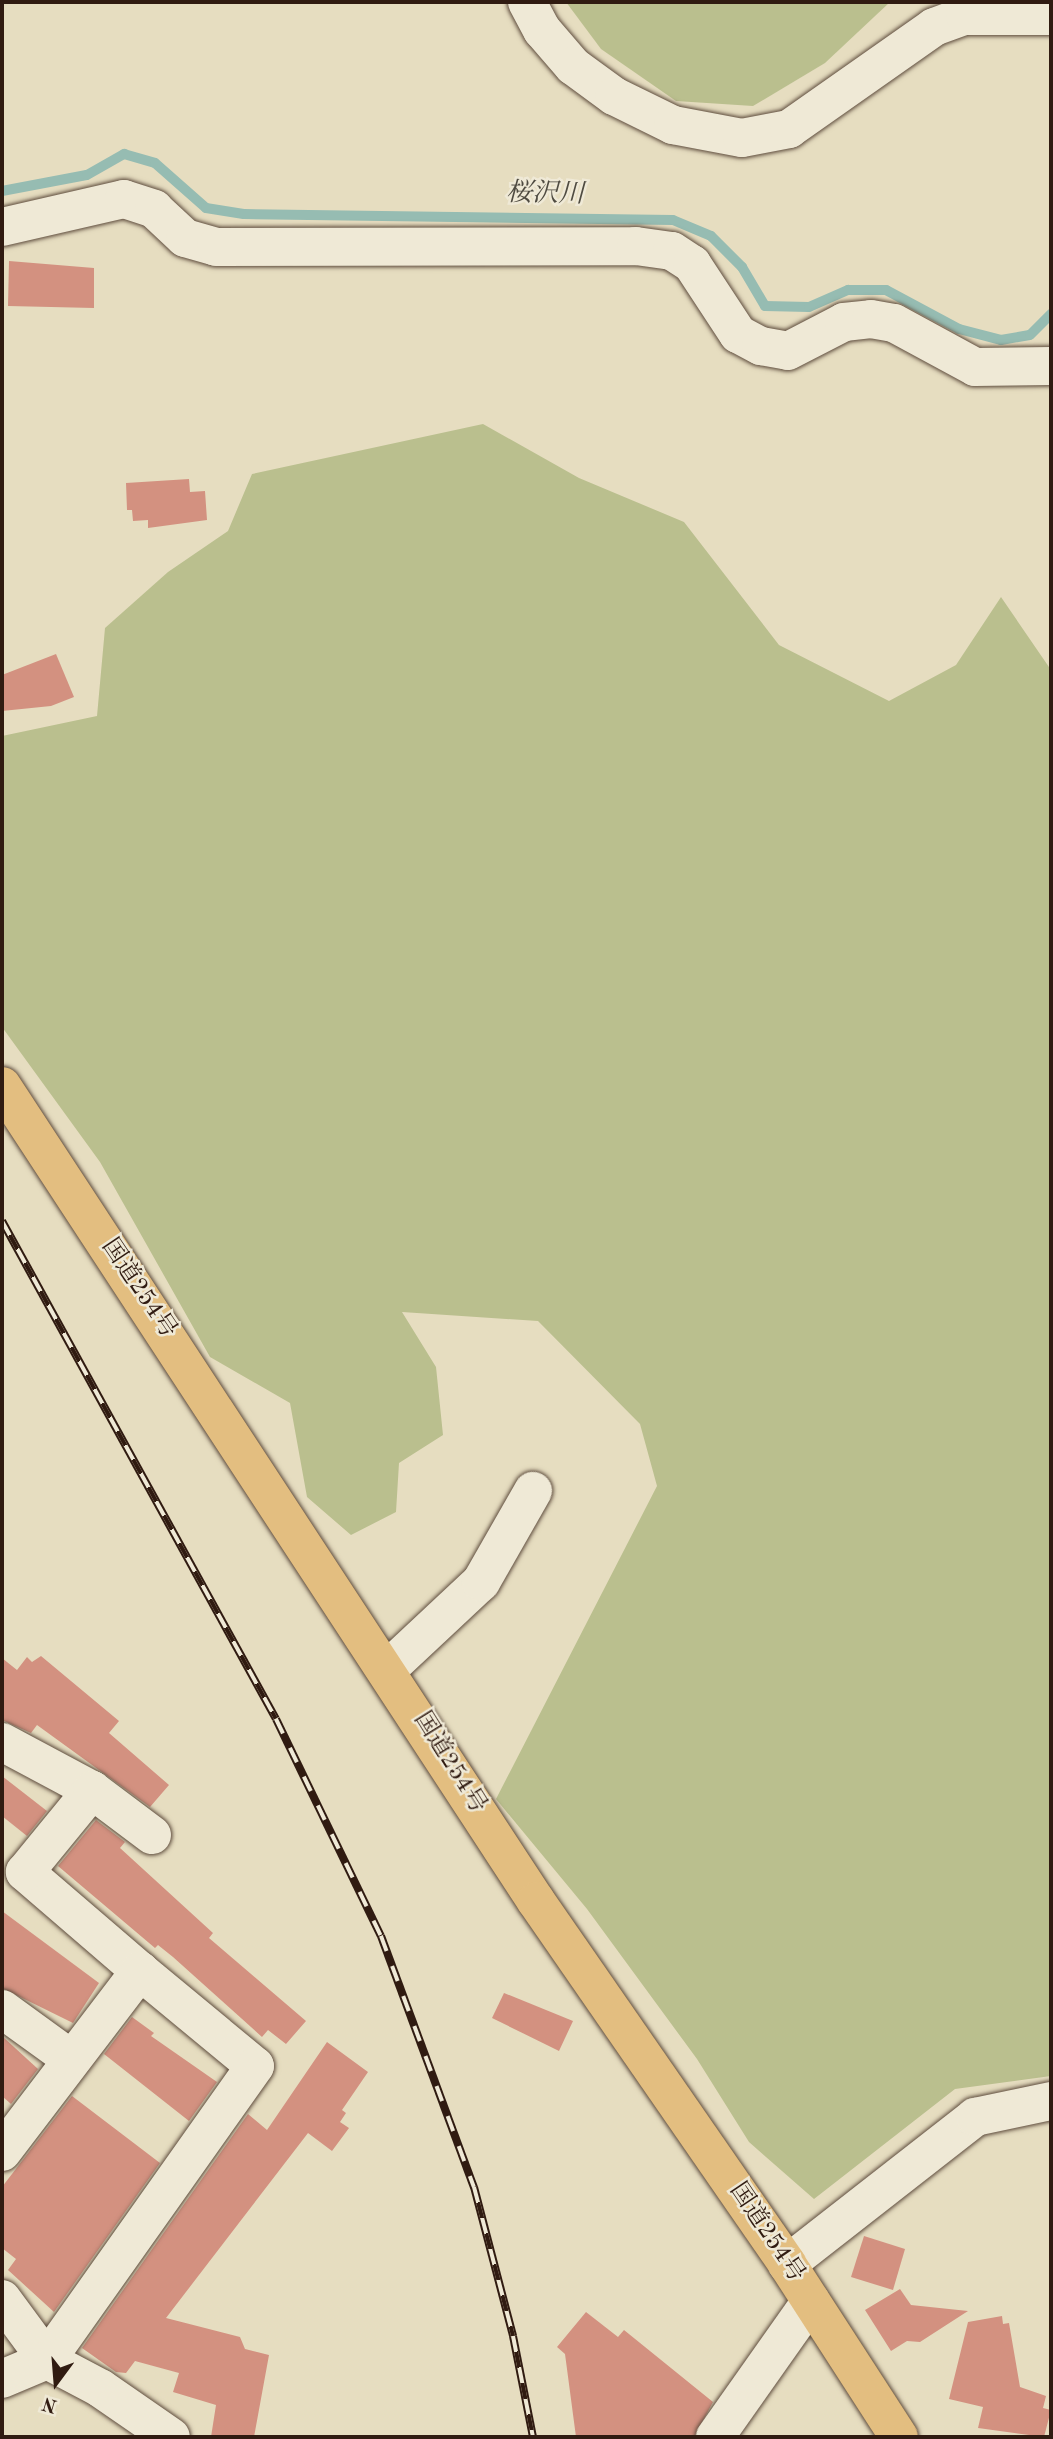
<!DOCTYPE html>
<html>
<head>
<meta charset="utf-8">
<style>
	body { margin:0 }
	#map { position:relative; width:1053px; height:2439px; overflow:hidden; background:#e6ddc0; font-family:"Old Standard TT","Noto Serif JP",serif }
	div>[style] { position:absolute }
	.green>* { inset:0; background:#babf8e }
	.stream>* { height:10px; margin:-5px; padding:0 5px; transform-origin:5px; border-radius:5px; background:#96bcb2 }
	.building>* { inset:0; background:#d39180 }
	.roads { filter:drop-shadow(0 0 2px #5e4c3d) drop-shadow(0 0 2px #5e4c3d) }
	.minor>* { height:38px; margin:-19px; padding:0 19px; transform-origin:19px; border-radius:19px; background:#efe9d6 }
	.highway>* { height:38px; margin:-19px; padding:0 19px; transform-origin:19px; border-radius:19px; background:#e3be80 }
	.rail>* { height:8px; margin-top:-4px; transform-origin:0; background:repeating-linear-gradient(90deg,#efe9d6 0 16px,#301b11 0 32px); box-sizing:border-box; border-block:2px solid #301b11 }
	span { translate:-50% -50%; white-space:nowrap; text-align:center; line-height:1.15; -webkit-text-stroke:5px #efe9d6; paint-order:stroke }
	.street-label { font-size:24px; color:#301b11 }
	.water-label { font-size:26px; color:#4f4b41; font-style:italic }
	.frame { position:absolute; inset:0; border:4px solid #301b11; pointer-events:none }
	.north { position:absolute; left:21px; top:2348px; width:70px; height:70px; -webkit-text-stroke:5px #efe9d6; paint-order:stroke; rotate:196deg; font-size:19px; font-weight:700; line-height:28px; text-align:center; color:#301b11 }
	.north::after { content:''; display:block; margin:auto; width:24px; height:32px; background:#301b11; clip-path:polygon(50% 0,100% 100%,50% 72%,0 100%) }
</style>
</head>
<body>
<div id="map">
	<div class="green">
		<div style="clip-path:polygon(566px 2px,890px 2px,825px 63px,753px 106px,676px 101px,601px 49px)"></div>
		<div style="clip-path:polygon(483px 424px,579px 478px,684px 522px,779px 645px,889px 701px,956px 665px,1001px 597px,1051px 670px,1051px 2076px,955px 2089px,814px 2199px,749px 2142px,697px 2059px,587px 1909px,496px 1799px,657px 1486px,640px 1424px,538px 1321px,402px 1312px,436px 1367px,443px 1435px,399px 1463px,396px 1512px,351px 1535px,307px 1497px,290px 1403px,210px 1357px,100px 1162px,2px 1027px,2px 736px,97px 716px,105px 628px,168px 572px,228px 531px,252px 474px)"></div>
	</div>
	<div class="stream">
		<div style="left:2px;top:191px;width:86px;rotate:-10.7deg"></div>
		<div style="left:87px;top:175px;width:43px;rotate:-29.6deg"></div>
		<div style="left:124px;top:154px;width:32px;rotate:16deg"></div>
		<div style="left:155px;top:163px;width:68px;rotate:41.4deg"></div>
		<div style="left:206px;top:208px;width:38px;rotate:9deg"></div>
		<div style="left:244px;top:214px;width:429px;rotate:0.8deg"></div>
		<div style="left:673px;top:220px;width:41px;rotate:22.8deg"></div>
		<div style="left:711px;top:236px;width:44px;rotate:45deg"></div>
		<div style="left:742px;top:267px;width:45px;rotate:59.5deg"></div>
		<div style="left:765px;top:306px;width:44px;rotate:1.3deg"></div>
		<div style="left:809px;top:307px;width:43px;rotate:-23.6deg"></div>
		<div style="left:848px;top:290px;width:38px"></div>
		<div style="left:886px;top:290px;width:83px;rotate:28.1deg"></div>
		<div style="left:959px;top:329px;width:43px;rotate:14.7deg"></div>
		<div style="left:1001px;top:340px;width:29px;rotate:-10deg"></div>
		<div style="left:1030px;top:335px;width:30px;rotate:-45deg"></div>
	</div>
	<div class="building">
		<div style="clip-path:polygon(9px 261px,94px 268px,94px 308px,8px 306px)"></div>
		<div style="clip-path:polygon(189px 479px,190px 492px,205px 491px,207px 520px,148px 528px,148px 520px,133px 521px,132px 510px,127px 510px,126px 483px)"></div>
		<div style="clip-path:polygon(56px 654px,74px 697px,51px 706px,2px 711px,2px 675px)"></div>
		<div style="clip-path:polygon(41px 1656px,119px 1721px,109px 1733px,169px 1785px,150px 1807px,37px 1725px,31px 1733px,2px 1720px,2px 1658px,17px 1670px,27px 1657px,32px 1662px)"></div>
		<div style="clip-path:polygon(2px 1776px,47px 1811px,27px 1836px,2px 1816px)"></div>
		<div style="clip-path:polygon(96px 1820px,125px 1842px,120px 1848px,213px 1933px,209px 1938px,306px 2021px,286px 2044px,268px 2030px,262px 2037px,173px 1957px,158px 1945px,155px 1948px,58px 1866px)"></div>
		<div style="clip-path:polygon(2px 1911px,99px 1983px,73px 2023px,2px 1988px)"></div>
		<div style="clip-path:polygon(504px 1993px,573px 2021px,559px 2051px,492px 2018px)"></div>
		<div style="clip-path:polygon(132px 2017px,154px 2033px,151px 2036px,217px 2082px,189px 2121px,104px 2054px)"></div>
		<div style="clip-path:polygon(2px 2036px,38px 2069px,11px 2104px,2px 2096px)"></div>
		<div style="clip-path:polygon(327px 2042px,368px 2072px,342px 2110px,346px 2113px,340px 2122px,349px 2128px,332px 2151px,308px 2133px,166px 2318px,240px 2337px,245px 2349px,269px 2355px,254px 2437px,211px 2437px,216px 2405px,173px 2392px,179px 2373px,135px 2361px,126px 2373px,116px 2372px,82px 2348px,248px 2114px,267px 2130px)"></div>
		<div style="clip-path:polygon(72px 2096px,160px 2163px,54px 2312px,8px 2270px,16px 2259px,2px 2248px,2px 2187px)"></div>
		<div style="clip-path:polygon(864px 2236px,905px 2249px,893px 2290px,851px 2277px)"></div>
		<div style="clip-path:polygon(900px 2289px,911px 2305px,968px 2311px,920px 2342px,907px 2341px,891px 2351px,865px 2310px)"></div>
		<div style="clip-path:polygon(586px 2312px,618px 2337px,624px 2330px,713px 2402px,694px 2437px,576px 2437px,565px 2354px,557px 2347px)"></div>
		<div style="clip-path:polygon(1002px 2316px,1003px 2324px,1009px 2323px,1020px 2387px,1046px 2396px,1043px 2408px,1051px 2410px,1044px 2437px,978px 2428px,983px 2407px,949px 2399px,968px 2322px)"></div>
	</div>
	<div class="roads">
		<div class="minor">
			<div style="left:527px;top:2px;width:32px;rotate:62deg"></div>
			<div style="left:542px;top:30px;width:48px;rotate:49.3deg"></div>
			<div style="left:573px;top:66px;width:51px;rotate:36.2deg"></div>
			<div style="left:614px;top:96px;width:66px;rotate:26.2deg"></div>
			<div style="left:673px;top:125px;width:70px;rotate:10.7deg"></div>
			<div style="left:742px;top:138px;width:48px;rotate:-10.8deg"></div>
			<div style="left:789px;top:129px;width:177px;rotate:-35.1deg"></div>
			<div style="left:934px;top:27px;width:33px;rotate:-20deg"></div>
			<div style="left:965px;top:16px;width:86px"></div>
			<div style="left:2px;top:227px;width:125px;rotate:-12.9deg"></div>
			<div style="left:124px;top:199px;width:32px;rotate:18deg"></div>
			<div style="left:154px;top:209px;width:42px;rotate:43.1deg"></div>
			<div style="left:185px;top:238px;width:32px;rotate:16deg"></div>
			<div style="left:216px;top:247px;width:420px;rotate:-0.1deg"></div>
			<div style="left:636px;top:246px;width:36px;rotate:8deg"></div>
			<div style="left:672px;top:251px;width:24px;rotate:33deg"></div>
			<div style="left:692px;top:264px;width:84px;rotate:56.7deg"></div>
			<div style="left:738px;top:334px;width:26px;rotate:28deg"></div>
			<div style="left:761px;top:346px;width:27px;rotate:10deg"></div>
			<div style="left:788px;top:351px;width:63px;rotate:-27.4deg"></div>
			<div style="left:844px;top:322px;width:27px;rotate:-6deg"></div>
			<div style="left:871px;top:319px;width:23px;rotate:10deg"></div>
			<div style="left:894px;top:323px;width:92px;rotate:28.5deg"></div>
			<div style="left:975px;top:367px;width:76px;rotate:-0.8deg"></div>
			<div style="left:388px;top:1669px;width:127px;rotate:-43.1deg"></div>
			<div style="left:481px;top:1582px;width:105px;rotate:-60.3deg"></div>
			<div style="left:2px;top:1742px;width:102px;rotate:28.1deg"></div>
			<div style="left:140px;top:1971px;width:152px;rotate:-139.3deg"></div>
			<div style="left:25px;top:1872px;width:106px;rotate:-50.7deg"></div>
			<div style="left:92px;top:1790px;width:75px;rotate:36.9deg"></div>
			<div style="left:2px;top:2009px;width:85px;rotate:35.9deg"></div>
			<div style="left:2px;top:2152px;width:228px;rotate:-52.7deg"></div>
			<div style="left:140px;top:1971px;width:149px;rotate:39.6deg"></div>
			<div style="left:255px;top:2066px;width:360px;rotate:125.3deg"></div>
			<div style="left:47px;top:2360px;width:49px;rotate:157.1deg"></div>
			<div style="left:787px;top:2264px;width:239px;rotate:-38deg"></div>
			<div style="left:975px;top:2117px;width:78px;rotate:-11.9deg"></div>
			<div style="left:2px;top:2299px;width:76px;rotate:53.6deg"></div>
			<div style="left:47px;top:2360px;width:60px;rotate:27.8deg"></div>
			<div style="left:100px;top:2388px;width:86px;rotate:34.6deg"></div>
			<div style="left:715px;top:2437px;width:166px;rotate:-54.8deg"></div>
		</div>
		<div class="highway">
			<div style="left:2px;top:1086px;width:974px;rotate:56.77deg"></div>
			<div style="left:536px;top:1901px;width:441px;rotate:55.3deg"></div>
			<div style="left:787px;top:2264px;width:206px;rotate:57.1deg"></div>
		</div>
	</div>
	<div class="rail">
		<div style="left:2px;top:1221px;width:568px;rotate:61.18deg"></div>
		<div style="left:276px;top:1719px;width:241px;rotate:64.2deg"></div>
		<div style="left:381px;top:1936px;width:268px;rotate:69.7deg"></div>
		<div style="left:474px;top:2187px;width:154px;rotate:75.3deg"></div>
		<div style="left:513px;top:2336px;width:103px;rotate:78.8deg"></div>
	</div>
	<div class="street-label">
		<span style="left:138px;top:1289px;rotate:56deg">国道254号</span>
		<span style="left:449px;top:1763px;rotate:58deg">国道254号</span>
		<span style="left:766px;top:2233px;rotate:56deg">国道254号</span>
	</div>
	<div class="water-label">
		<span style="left:545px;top:195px;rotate:1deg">桜沢川</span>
	</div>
	<div class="frame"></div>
	<div class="north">N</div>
</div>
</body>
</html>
